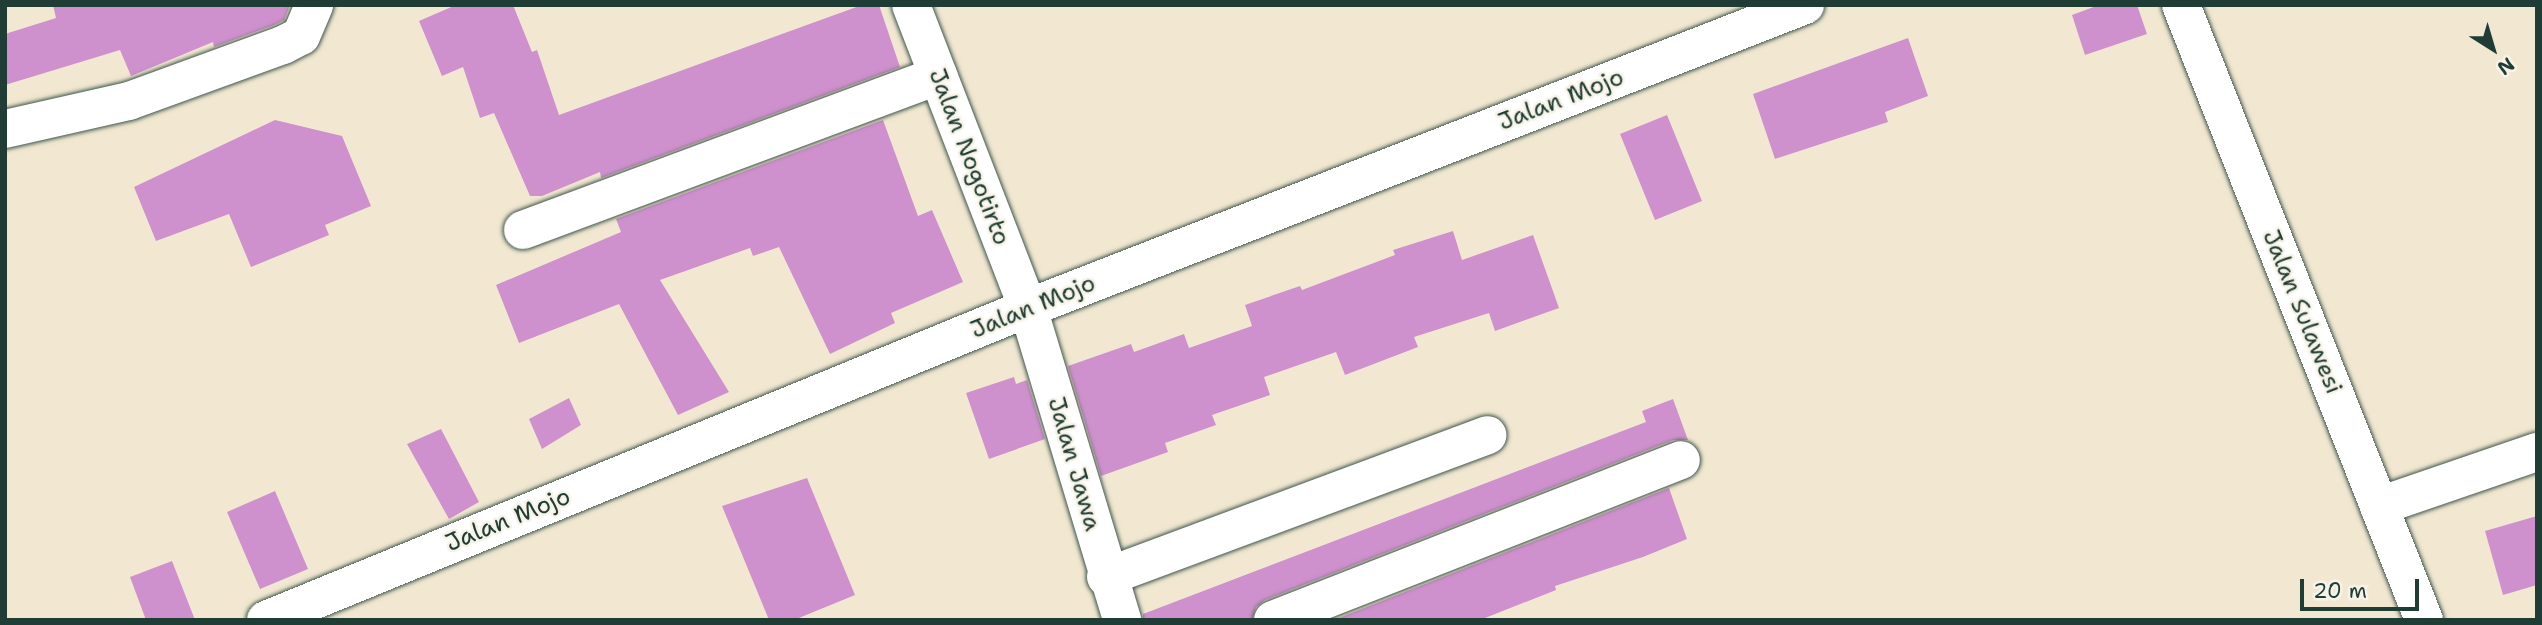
<!DOCTYPE html>
<html>
<head>
<meta charset="utf-8">
<style>
	body { margin:0 }
	#map { position:relative; width:2542px; height:625px; overflow:hidden; background:#f2e8d2; font-family:"Shantell Sans",sans-serif }
	div>[style] { position:absolute }
	.building>* { inset:0; background:#cf91cd }
	.roads { filter:drop-shadow(0 0 2px #3f574c) drop-shadow(0 0 2px #3f574c) }
	.minor>* { height:38px; margin:-19px; padding:0 19px; transform-origin:19px; border-radius:19px; background:#fff }
	.tertiary>* { height:38px; margin:-19px; padding:0 19px; transform-origin:19px; border-radius:19px; background:#fff }
	span { translate:-50% -50%; white-space:nowrap; text-align:center; line-height:1.15; -webkit-text-stroke:5px #f7f3e8; paint-order:stroke }
	.street-label { font-size:24px; color:#1f3d34 }
	.frame { position:absolute; inset:0; border:7px solid #1f3d34; pointer-events:none }
	.north { position:absolute; left:2458px; top:14px; width:70px; height:70px; -webkit-text-stroke:5px #f7f3e8; paint-order:stroke; rotate:143deg; font-size:19px; font-weight:700; line-height:28px; text-align:center; color:#1f3d34 }
	.north::after { content:''; display:block; margin:auto; width:24px; height:32px; background:#1f3d34; clip-path:polygon(50% 0,100% 100%,50% 72%,0 100%) }
	.scale { position:absolute; left:2300px; top:579px; width:119px; height:32px; box-sizing:border-box; border:4px solid #1f3d34; border-top:0; padding-left:9px; font-size:21px; line-height:24px; white-space:nowrap; color:#1f3d34; -webkit-text-stroke:5px #f7f3e8; paint-order:stroke }
</style>
</head>
<body>
<div id="map">
	<div class="building">
		<div style="clip-path:polygon(53px 5px,290px 5px,284px 20px,274px 25px,214px 47px,213px 42px,131px 76px,120px 50px,5px 85px,5px 34px,56px 18px)"></div>
		<div style="clip-path:polygon(456px 5px,513px 5px,532px 52px,537px 50px,559px 115px,862px 5px,879px 5px,900px 67px,601px 178px,600px 172px,542px 196px,530px 196px,494px 113px,480px 118px,463px 67px,442px 76px,419px 21px)"></div>
		<div style="clip-path:polygon(2099px 5px,2137px 5px,2147px 34px,2085px 55px,2072px 15px)"></div>
		<div style="clip-path:polygon(1908px 38px,1928px 96px,1885px 112px,1888px 122px,1775px 159px,1753px 94px)"></div>
		<div style="clip-path:polygon(1667px 115px,1702px 201px,1655px 220px,1620px 134px)"></div>
		<div style="clip-path:polygon(275px 120px,342px 136px,371px 206px,325px 225px,329px 235px,251px 267px,229px 214px,156px 241px,134px 187px)"></div>
		<div style="clip-path:polygon(883px 120px,918px 216px,932px 210px,963px 282px,891px 313px,895px 323px,830px 354px,779px 247px,753px 256px,750px 248px,660px 280px,729px 392px,678px 415px,619px 304px,519px 343px,496px 285px,621px 232px,616px 219px)"></div>
		<div style="clip-path:polygon(1453px 231px,1462px 260px,1533px 235px,1559px 308px,1495px 331px,1489px 313px,1414px 337px,1418px 347px,1345px 375px,1336px 352px,1264px 377px,1270px 395px,1212px 415px,1216px 425px,1165px 443px,1168px 452px,1101px 476px,1068px 366px,1131px 344px,1134px 352px,1184px 334px,1189px 348px,1252px 326px,1245px 305px,1300px 286px,1302px 290px,1395px 255px,1393px 250px)"></div>
		<div style="clip-path:polygon(1014px 377px,1016px 384px,1027px 380px,1045px 439px,989px 459px,966px 393px)"></div>
		<div style="clip-path:polygon(569px 398px,581px 425px,542px 449px,529px 419px)"></div>
		<div style="clip-path:polygon(1673px 399px,1688px 440px,1673px 440px,1265px 600px,1256px 607px,1252px 620px,1143px 620px,1143px 614px,1646px 422px,1642px 411px)"></div>
		<div style="clip-path:polygon(441px 429px,479px 502px,449px 519px,407px 444px)"></div>
		<div style="clip-path:polygon(807px 478px,855px 595px,794px 620px,769px 620px,722px 506px)"></div>
		<div style="clip-path:polygon(1669px 488px,1687px 539px,1643px 557px,1555px 586px,1556px 590px,1480px 620px,1334px 620px)"></div>
		<div style="clip-path:polygon(275px 491px,308px 569px,260px 589px,227px 512px)"></div>
		<div style="clip-path:polygon(2537px 516px,2537px 585px,2503px 595px,2485px 531px)"></div>
		<div style="clip-path:polygon(172px 561px,195px 620px,146px 620px,130px 577px)"></div>
	</div>
	<div class="roads">
		<div class="minor">
			<div style="left:2181px;top:5px;width:661px;rotate:68.44deg"></div>
			<div style="left:5px;top:129px;width:127px;rotate:-12.7deg"></div>
			<div style="left:129px;top:101px;width:164px;rotate:-20deg"></div>
			<div style="left:283px;top:45px;width:20px;rotate:-27deg"></div>
			<div style="left:301px;top:36px;width:34px;rotate:-67deg"></div>
			<div style="left:523px;top:230px;width:443px;rotate:-20.4deg"></div>
			<div style="left:1028px;top:308px;width:326px;rotate:73.2deg"></div>
			<div style="left:2379px;top:506px;width:167px;rotate:-18.9deg"></div>
			<div style="left:1106px;top:577px;width:407px;rotate:-20.4deg"></div>
			<div style="left:1273px;top:620px;width:438px;rotate:-21.4deg"></div>
		</div>
		<div class="tertiary">
			<div style="left:911px;top:5px;width:325px;rotate:68.9deg"></div>
			<div style="left:266px;top:620px;width:823px;rotate:-22.27deg"></div>
			<div style="left:1028px;top:308px;width:834px;rotate:-21.3deg"></div>
		</div>
	</div>
	<div class="street-label">
		<span style="left:1561px;top:100px;rotate:-21deg">Jalan Mojo</span>
		<span style="left:969px;top:157px;rotate:69deg">Jalan Nogotirto</span>
		<span style="left:1033px;top:307px;rotate:-22deg">Jalan Mojo</span>
		<span style="left:2302px;top:312px;rotate:68deg">Jalan Sulawesi</span>
		<span style="left:1074px;top:464px;rotate:74deg">Jalan Jawa</span>
		<span style="left:508px;top:520px;rotate:-22deg">Jalan Mojo</span>
	</div>
	<div class="frame"></div>
	<div class="north">N</div>
	<div class="scale">20 m</div>
</div>
</body>
</html>
